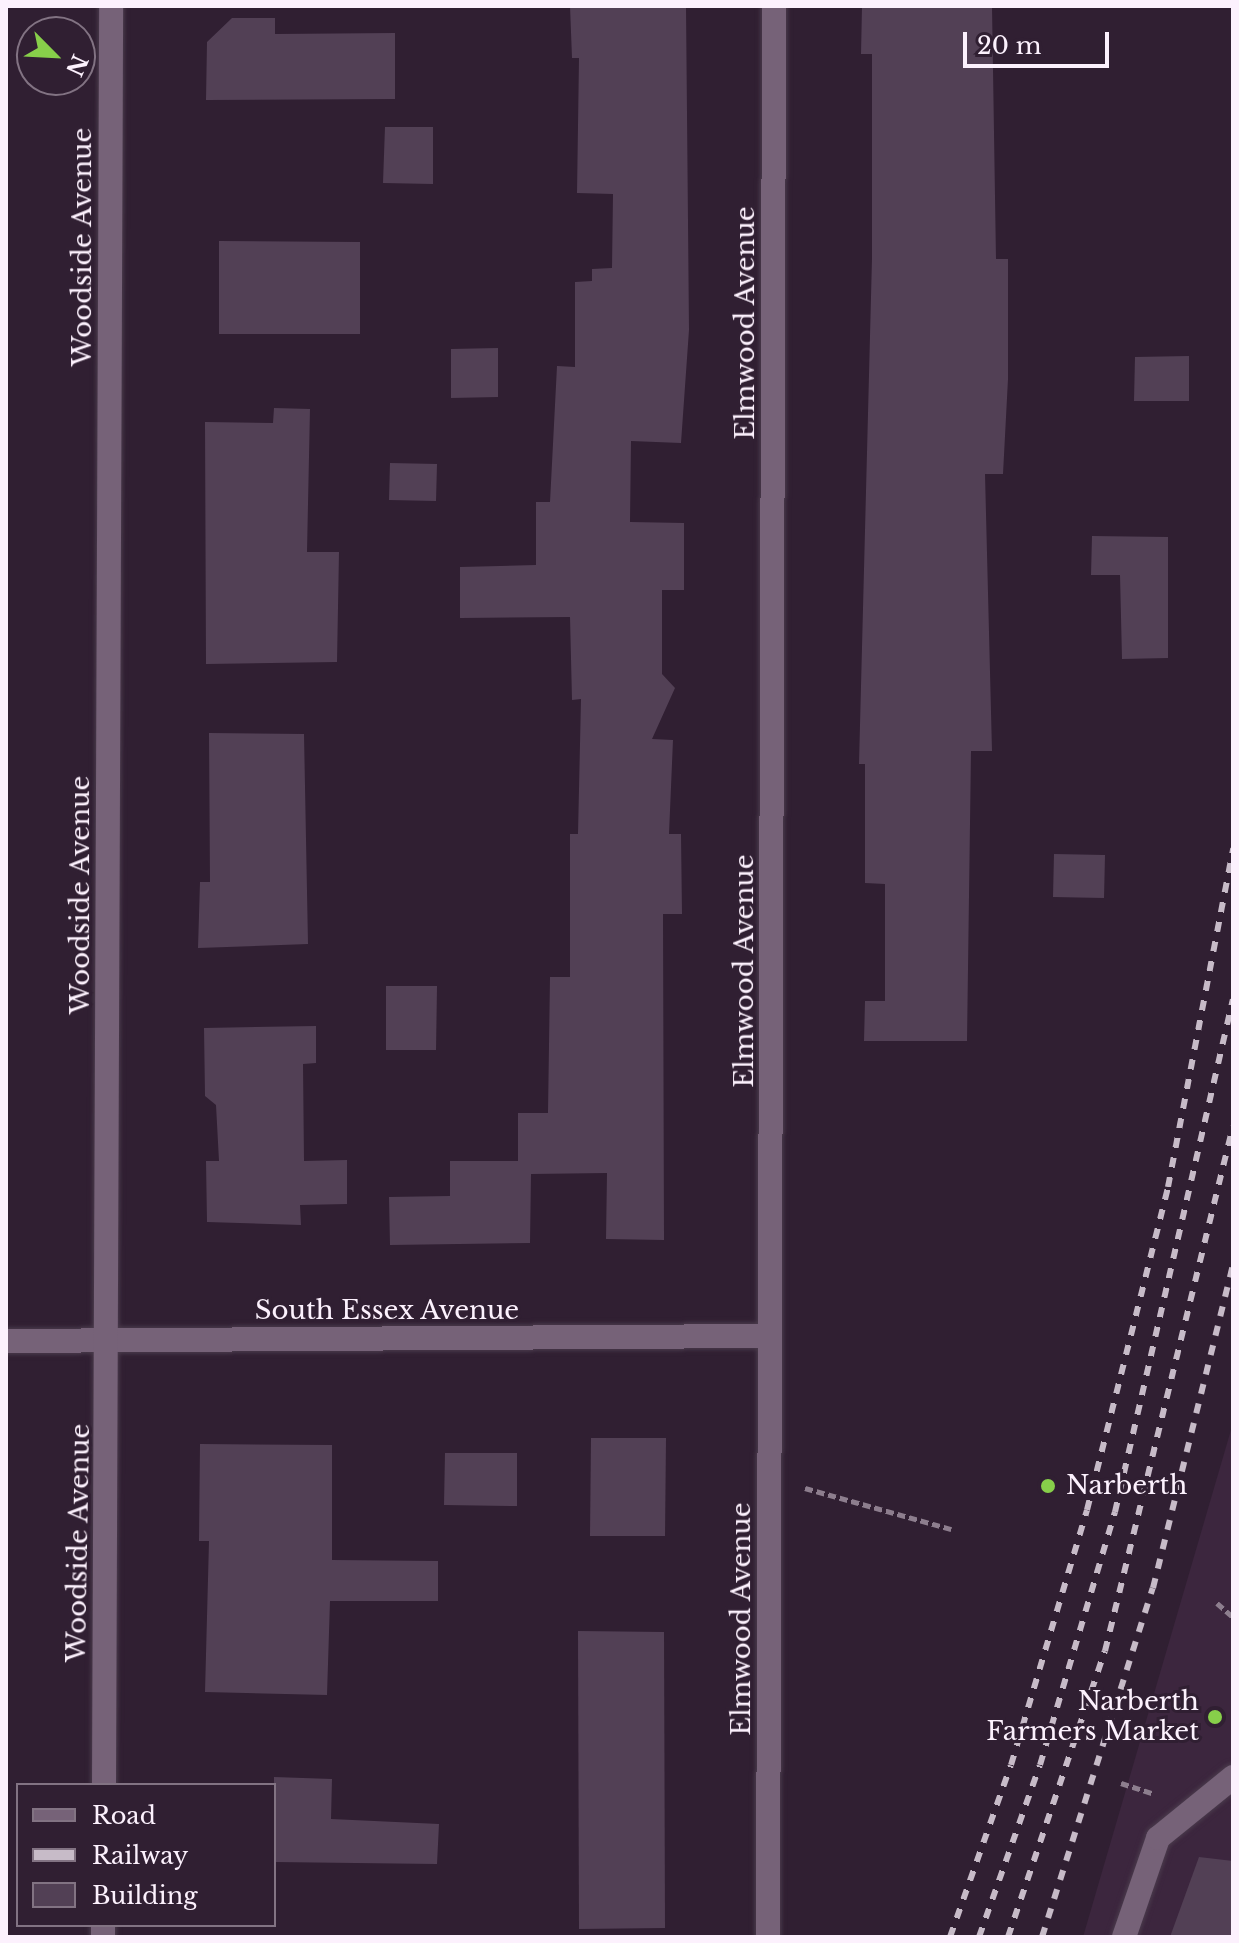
<!DOCTYPE html>
<html>
<head>
<meta charset="utf-8">
<style>
	body { margin:0 }
	#map { position:relative; width:1239px; height:1943px; overflow:hidden; background:#301f32; font-family:"Libre Baskerville",serif }
	div>[style] { position:absolute }
	.built>* { inset:0; background:#3c263e }
	.building>* { inset:0; background:#524055 }
	.path>* { height:5px; margin-top:-2.5px; transform-origin:0; background:repeating-linear-gradient(90deg,#8d7e8e 0 8px,transparent 0 12px) }
	.roads { filter:drop-shadow(0 0 2px #4a3b4c) drop-shadow(0 0 2px #4a3b4c) }
	.lane>* { height:24px; margin:-12px; padding:0 12px; transform-origin:12px; border-radius:12px; background:#766278 }
	.street>* { height:24px; margin:-12px; padding:0 12px; transform-origin:12px; border-radius:12px; background:#766278 }
	.rail>* { height:6px; margin-top:-3px; transform-origin:0; background:repeating-linear-gradient(90deg,#c7bbc8 0 10px,transparent 0 20px) }
	.dots>* { width:22px; height:22px; translate:-50% -50%; box-sizing:border-box; border:4px solid #301f32; border-radius:50% }
	span { translate:-50% -50%; white-space:nowrap; text-align:center; line-height:1.15; -webkit-text-stroke:6px #301f32; paint-order:stroke }
	.street-label { font-size:26px; color:#fcf1fd }
	.poi-label { font-size:26px; color:#fcf1fd }
	.left { translate:0 -50%; text-align:left }
	.right { translate:-100% -50%; text-align:right }
	.frame { position:absolute; inset:0; border:8px solid #fcf1fd; pointer-events:none }
	.legend { position:absolute; left:16px; top:1783px; width:260px; height:144px; box-sizing:border-box; background:#301f32; border:2px solid #827383; margin:0; padding:10px 14px; list-style:none; font-size:24px; color:#fcf1fd }
	.legend li { display:flex; align-items:center; gap:16px; height:40px }
	.legend b { width:40px; border:2px solid #827383 }
	.north { position:absolute; left:16px; top:16px; width:80px; height:80px; box-sizing:border-box; background:#301f32; border:2px solid #827383; border-radius:50%; rotate:114deg; font-size:22px; font-weight:700; line-height:32px; text-align:center; color:#fcf1fd }
	.north::after { content:''; display:block; margin:auto; width:28px; height:36px; background:#87cf4a; clip-path:polygon(50% 0,100% 100%,50% 72%,0 100%) }
	.scale { position:absolute; left:963px; top:32px; width:146px; height:36px; box-sizing:border-box; border:4px solid #fcf1fd; border-top:0; padding-left:10px; font-size:24px; line-height:28px; white-space:nowrap; color:#fcf1fd; -webkit-text-stroke:6px #301f32; paint-order:stroke }
</style>
</head>
<body>
<div id="map">
	<div class="built">
		<div style="clip-path:polygon(1233px 1423px,1233px 1937px,1083px 1937px)"></div>
	</div>
	<div class="building">
		<div style="clip-path:polygon(570px 6px,686px 6px,689px 330px,681px 443px,631px 441px,630px 522px,684px 523px,684px 590px,662px 590px,662px 674px,675px 688px,652px 739px,673px 740px,669px 834px,681px 834px,682px 914px,663px 914px,664px 1240px,606px 1239px,607px 1173px,531px 1174px,530px 1243px,390px 1245px,389px 1197px,450px 1196px,450px 1161px,518px 1161px,518px 1113px,548px 1113px,550px 977px,570px 977px,570px 834px,578px 834px,581px 699px,572px 700px,570px 617px,460px 618px,460px 567px,536px 565px,536px 502px,550px 502px,557px 366px,575px 367px,575px 282px,592px 281px,592px 269px,612px 268px,613px 194px,577px 193px,579px 58px,572px 58px)"></div>
		<div style="clip-path:polygon(862px 6px,992px 6px,996px 259px,1008px 259px,1008px 379px,1003px 474px,985px 474px,992px 751px,971px 751px,967px 1041px,864px 1041px,865px 1001px,885px 1001px,885px 884px,865px 883px,865px 764px,859px 764px,872px 258px,872px 54px,861px 54px)"></div>
		<div style="clip-path:polygon(232px 18px,275px 18px,275px 34px,395px 33px,395px 99px,206px 100px,207px 42px)"></div>
		<div style="clip-path:polygon(385px 127px,433px 127px,433px 184px,383px 183px)"></div>
		<div style="clip-path:polygon(219px 241px,360px 242px,360px 334px,219px 334px)"></div>
		<div style="clip-path:polygon(498px 348px,498px 397px,451px 398px,451px 349px)"></div>
		<div style="clip-path:polygon(1189px 356px,1189px 401px,1134px 401px,1135px 357px)"></div>
		<div style="clip-path:polygon(274px 408px,310px 409px,307px 552px,339px 552px,337px 662px,206px 664px,205px 422px,273px 423px)"></div>
		<div style="clip-path:polygon(390px 463px,437px 464px,436px 501px,389px 500px)"></div>
		<div style="clip-path:polygon(1092px 536px,1168px 537px,1168px 658px,1122px 659px,1120px 575px,1091px 575px)"></div>
		<div style="clip-path:polygon(209px 733px,304px 734px,308px 944px,198px 948px,200px 882px,210px 882px)"></div>
		<div style="clip-path:polygon(1054px 854px,1105px 855px,1104px 898px,1053px 897px)"></div>
		<div style="clip-path:polygon(386px 986px,437px 986px,436px 1050px,386px 1050px)"></div>
		<div style="clip-path:polygon(316px 1026px,316px 1063px,303px 1064px,304px 1161px,347px 1160px,347px 1204px,300px 1205px,301px 1225px,207px 1222px,206px 1161px,219px 1161px,216px 1105px,205px 1096px,204px 1028px)"></div>
		<div style="clip-path:polygon(591px 1438px,666px 1438px,665px 1536px,590px 1536px)"></div>
		<div style="clip-path:polygon(200px 1444px,332px 1445px,332px 1560px,438px 1561px,438px 1601px,330px 1601px,327px 1695px,205px 1692px,209px 1541px,199px 1541px)"></div>
		<div style="clip-path:polygon(445px 1453px,517px 1453px,517px 1506px,444px 1505px)"></div>
		<div style="clip-path:polygon(578px 1631px,664px 1632px,665px 1928px,579px 1929px)"></div>
		<div style="clip-path:polygon(274px 1777px,332px 1779px,331px 1819px,439px 1824px,437px 1864px,274px 1862px)"></div>
		<div style="clip-path:polygon(1199px 1857px,1233px 1861px,1233px 1937px,1170px 1937px)"></div>
	</div>
	<div class="path">
		<div style="left:805px;top:1488px;width:152px;rotate:15.7deg"></div>
		<div style="left:1217px;top:1603px;width:21px;rotate:41deg"></div>
		<div style="left:1121px;top:1783px;width:35px;rotate:18deg"></div>
	</div>
	<div class="roads">
		<div class="lane">
			<div style="left:1124px;top:1937px;width:105px;rotate:-71deg"></div>
			<div style="left:1158px;top:1838px;width:97px;rotate:-39.1deg"></div>
		</div>
		<div class="street">
			<div style="left:6px;top:1341px;width:763px;rotate:-0.38deg"></div>
			<div style="left:104px;top:1785px;width:1779px;rotate:-89.77deg"></div>
			<div style="left:103px;top:1937px;width:12px;rotate:-90deg"></div>
			<div style="left:768px;top:1937px;width:1931px;rotate:-89.82deg"></div>
		</div>
	</div>
	<div class="rail">
		<div style="left:950px;top:1937px;width:182px;rotate:-70.5deg"></div>
		<div style="left:1011px;top:1765px;width:266px;rotate:-73.4deg"></div>
		<div style="left:1087px;top:1510px;width:333px;rotate:-75.9deg"></div>
		<div style="left:1168px;top:1187px;width:345px;rotate:-79.1deg"></div>
		<div style="left:979px;top:1937px;width:182px;rotate:-70.5deg"></div>
		<div style="left:1040px;top:1765px;width:264px;rotate:-73.5deg"></div>
		<div style="left:1115px;top:1512px;width:526px;rotate:-77.05deg"></div>
		<div style="left:1008px;top:1937px;width:302px;rotate:-71.3deg"></div>
		<div style="left:1105px;top:1651px;width:540px;rotate:-76.3deg"></div>
		<div style="left:1042px;top:1937px;width:366px;rotate:-72.4deg"></div>
		<div style="left:1153px;top:1588px;width:334px;rotate:-76.1deg"></div>
	</div>
	<div class="dots">
		<div style="left:1048px;top:1486px;background:#87cf4a"></div>
		<div style="left:1215px;top:1717px;background:#87cf4a"></div>
	</div>
	<div class="street-label">
		<span style="left:83px;top:247px;rotate:-90deg">Woodside Avenue</span>
		<span style="left:746px;top:323px;rotate:-90deg">Elmwood Avenue</span>
		<span style="left:81px;top:895px;rotate:-90deg">Woodside Avenue</span>
		<span style="left:745px;top:971px;rotate:-90deg">Elmwood Avenue</span>
		<span style="left:387px;top:1311px">South Essex Avenue</span>
		<span style="left:79px;top:1543px;rotate:-89deg">Woodside Avenue</span>
		<span style="left:742px;top:1619px;rotate:-90deg">Elmwood Avenue</span>
	</div>
	<div class="poi-label">
		<span class="left" style="left:1066px;top:1486px">Narberth</span>
		<span class="right" style="left:1199px;top:1717px">Narberth<br>Farmers Market</span>
	</div>
	<div class="frame"></div>
	<ul class="legend">
	<li><b style="height:10px;background:#766278"></b>Road</li>
	<li><b style="height:10px;background:#c7bbc8"></b>Railway</li>
	<li><b style="height:22px;background:#524055"></b>Building</li>
	</ul>
	<div class="north">N</div>
	<div class="scale">20 m</div>
</div>
</body>
</html>
